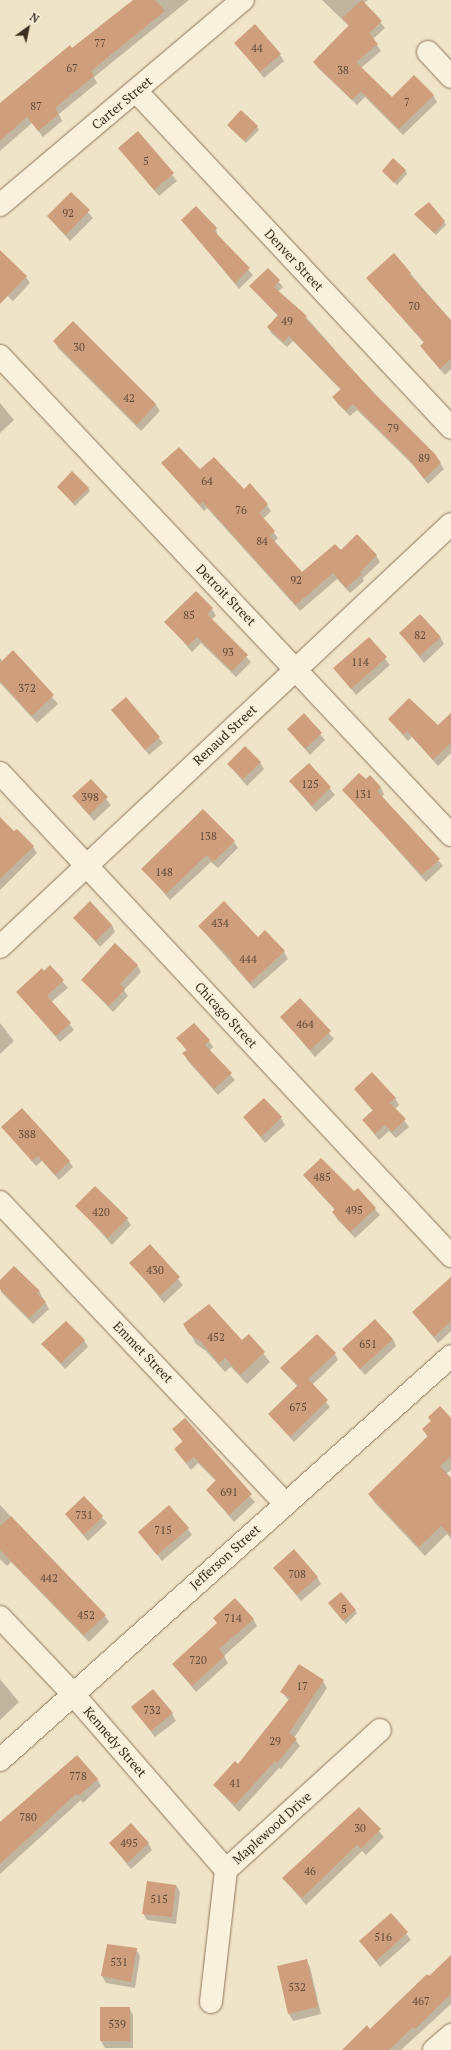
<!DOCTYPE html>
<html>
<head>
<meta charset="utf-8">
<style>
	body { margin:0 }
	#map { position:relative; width:451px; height:2050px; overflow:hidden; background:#f0e4c8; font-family:"PT Serif",serif }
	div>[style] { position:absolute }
	.shadow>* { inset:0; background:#0003 }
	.building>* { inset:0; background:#cf9f7d }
	.roads { filter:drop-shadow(0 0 1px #8d765c) drop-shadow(0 0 1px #8d765c) }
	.minor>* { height:22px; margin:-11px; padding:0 11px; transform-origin:11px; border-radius:11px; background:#faf1dc }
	span { translate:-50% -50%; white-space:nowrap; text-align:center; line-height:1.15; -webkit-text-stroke:3px #f7eed8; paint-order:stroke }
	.number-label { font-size:11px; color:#624a37 }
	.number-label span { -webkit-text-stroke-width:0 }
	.street-label { font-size:13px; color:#3d2e20 }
	.north { position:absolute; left:8px; top:8px; width:40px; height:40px; -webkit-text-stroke:3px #f7eed8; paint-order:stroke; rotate:33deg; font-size:11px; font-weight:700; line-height:16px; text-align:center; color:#3d2e20 }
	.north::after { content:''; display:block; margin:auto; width:14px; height:18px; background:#3d2e20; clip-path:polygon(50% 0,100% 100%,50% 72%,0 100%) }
</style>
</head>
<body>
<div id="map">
	<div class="shadow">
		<div style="clip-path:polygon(134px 0,189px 0,94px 77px,97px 83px,59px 114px,62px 121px,43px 137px,32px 123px,0 151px,0 104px)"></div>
		<div style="clip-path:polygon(322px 0,368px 0,364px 3px,385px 28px,373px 39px,381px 51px,361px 68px,392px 98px,433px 95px,437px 102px,403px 135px,365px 97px,357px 105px,318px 68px,314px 62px,349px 26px)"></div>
		<div style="clip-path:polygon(235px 43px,280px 55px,284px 61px,264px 78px)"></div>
		<div style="clip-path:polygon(257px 126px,259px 130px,246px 143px,231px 128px)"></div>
		<div style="clip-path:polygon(138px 133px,177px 181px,159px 196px,120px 149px)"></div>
		<div style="clip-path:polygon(405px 170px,407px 174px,397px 185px,383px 172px)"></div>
		<div style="clip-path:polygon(71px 193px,93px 218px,70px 241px,48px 217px)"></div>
		<div style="clip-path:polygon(415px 215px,444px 221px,446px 225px,436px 235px)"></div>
		<div style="clip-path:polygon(182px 220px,216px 229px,218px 237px,253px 275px,239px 289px)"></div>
		<div style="clip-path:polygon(0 260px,26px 277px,30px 283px,13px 301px,0 289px)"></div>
		<div style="clip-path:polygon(268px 269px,283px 287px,278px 292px,306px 317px,336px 351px,339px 357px,440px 463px,444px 469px,428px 484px,414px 466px,357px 410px,350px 416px,337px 403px,334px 397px,341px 390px,293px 341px,287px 347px,271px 333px,268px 327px,278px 316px,250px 286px)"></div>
		<div style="clip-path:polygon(410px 273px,451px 321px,451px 369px,445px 375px,425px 352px,421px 346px,424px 343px,367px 278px)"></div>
		<div style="clip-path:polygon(73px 322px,156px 405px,160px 411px,141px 431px,58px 348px,54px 341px)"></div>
		<div style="clip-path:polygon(0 403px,14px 420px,0 433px)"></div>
		<div style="clip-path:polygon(162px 463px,200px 471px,244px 490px,267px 505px,271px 511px,263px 519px,278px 538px,274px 542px,302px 573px,340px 551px,376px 555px,380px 562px,363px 578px,364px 581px,350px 593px,337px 579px,300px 611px,207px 508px,204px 511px)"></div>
		<div style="clip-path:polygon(58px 487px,88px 488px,90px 491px,75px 506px)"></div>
		<div style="clip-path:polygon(212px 609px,216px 616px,211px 620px,251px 662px,236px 677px,201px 643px,192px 652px,166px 622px)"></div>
		<div style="clip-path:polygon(400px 633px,440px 637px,444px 644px,424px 663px)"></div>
		<div style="clip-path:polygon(369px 638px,390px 665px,356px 695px,335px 668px)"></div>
		<div style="clip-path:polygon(13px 652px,58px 704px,37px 723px,0 683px,0 658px,3px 662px)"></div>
		<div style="clip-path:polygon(126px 699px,163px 743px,149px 755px,112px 710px)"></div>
		<div style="clip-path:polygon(304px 715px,325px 740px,310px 755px,288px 729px)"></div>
		<div style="clip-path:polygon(389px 720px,438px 727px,451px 721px,451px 753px,438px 766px,412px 737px,408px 741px)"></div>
		<div style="clip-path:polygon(260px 762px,264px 769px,247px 786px,228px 764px)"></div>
		<div style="clip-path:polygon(309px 764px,335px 795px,316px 812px,290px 781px)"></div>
		<div style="clip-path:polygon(370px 777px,381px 788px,384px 794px,382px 797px,443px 866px,426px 882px,344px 790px)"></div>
		<div style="clip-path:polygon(91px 780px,111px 805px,94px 821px,73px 796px)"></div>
		<div style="clip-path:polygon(0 818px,14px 833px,33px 847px,37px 853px,0 890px)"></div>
		<div style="clip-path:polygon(234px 842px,238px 848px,218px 868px,211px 862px,170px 900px,143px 869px)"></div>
		<div style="clip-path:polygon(74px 918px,112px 925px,115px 932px,100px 947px)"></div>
		<div style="clip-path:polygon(199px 926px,258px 938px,284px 952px,288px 959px,254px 989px)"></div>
		<div style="clip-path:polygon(137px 965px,141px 972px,124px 990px,128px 996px,113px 1012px,82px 980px)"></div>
		<div style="clip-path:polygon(50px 966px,68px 988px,51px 1002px,74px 1030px,60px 1042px,17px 992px)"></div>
		<div style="clip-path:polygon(300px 999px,334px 1039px,315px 1057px,281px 1017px)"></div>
		<div style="clip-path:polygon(0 1023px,14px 1041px,0 1054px)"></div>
		<div style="clip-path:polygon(178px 1039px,209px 1041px,213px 1047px,209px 1051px,235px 1080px,218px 1095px,187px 1060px,184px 1054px,187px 1051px)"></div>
		<div style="clip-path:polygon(355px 1090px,395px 1098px,399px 1105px,395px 1109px,409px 1127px,396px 1138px,389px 1131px,379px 1140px,363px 1120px,373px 1111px)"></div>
		<div style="clip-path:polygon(244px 1117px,281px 1118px,285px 1125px,265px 1143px)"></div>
		<div style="clip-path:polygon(2px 1127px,69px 1161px,73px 1167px,59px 1180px,42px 1161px,36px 1166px)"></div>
		<div style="clip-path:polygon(304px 1176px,354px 1193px,358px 1189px,380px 1215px,355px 1238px,337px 1219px,333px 1212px,335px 1210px)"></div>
		<div style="clip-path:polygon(77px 1206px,127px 1219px,131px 1225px,112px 1245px)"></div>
		<div style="clip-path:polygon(150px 1245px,183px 1285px,164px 1303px,131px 1263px)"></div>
		<div style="clip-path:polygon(0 1282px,39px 1291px,49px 1309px,33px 1324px,1px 1292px)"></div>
		<div style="clip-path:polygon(451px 1284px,451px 1331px,438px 1343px,413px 1312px)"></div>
		<div style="clip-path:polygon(185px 1324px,242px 1342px,249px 1335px,270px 1362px,247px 1384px,231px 1367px,225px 1372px,206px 1351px,196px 1344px)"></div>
		<div style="clip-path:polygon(393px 1339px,396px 1346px,365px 1375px,343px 1350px)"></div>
		<div style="clip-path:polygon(84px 1340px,88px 1347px,65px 1369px,42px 1344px)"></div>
		<div style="clip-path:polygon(335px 1354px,338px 1360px,312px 1385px,330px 1407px,294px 1442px,269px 1414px,298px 1387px,281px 1369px)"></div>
		<div style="clip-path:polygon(429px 1417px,451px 1419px,451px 1470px,446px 1474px,451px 1479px,451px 1539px,447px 1534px,425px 1556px,375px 1503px,369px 1494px,428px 1438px,423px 1429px,431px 1421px)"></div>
		<div style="clip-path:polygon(185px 1419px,255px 1502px,234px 1522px,207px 1490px,216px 1481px,198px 1463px,191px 1470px,175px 1449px,183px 1442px,173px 1429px)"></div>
		<div style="clip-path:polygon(84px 1497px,107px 1523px,88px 1541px,66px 1515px)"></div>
		<div style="clip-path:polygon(0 1505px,105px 1616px,109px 1622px,89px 1642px,11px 1562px,7px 1566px,0 1559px)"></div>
		<div style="clip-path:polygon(188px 1529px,192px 1535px,162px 1561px,139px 1532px)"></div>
		<div style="clip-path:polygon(274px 1568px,317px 1577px,321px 1584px,301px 1601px)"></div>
		<div style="clip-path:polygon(329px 1603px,355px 1610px,357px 1613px,346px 1624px)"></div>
		<div style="clip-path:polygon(253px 1619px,257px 1626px,224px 1656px,228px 1663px,196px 1692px,173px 1664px)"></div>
		<div style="clip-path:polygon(0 1679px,19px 1702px,0 1720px)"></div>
		<div style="clip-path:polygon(323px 1681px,327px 1688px,294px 1738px,300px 1746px,281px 1769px,279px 1768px,239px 1812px,214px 1785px,238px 1765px,289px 1701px,282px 1692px)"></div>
		<div style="clip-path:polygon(132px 1707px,172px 1714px,176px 1721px,155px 1737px)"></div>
		<div style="clip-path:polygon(97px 1779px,101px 1786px,83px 1803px,81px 1800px,0 1874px,0 1823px,36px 1791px)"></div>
		<div style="clip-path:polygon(359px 1808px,384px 1837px,366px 1855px,362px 1851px,306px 1905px,283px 1878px)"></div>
		<div style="clip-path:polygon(110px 1843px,148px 1843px,152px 1850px,131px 1869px)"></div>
		<div style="clip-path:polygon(176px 1885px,180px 1892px,176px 1924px,147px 1920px,143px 1913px)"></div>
		<div style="clip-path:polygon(391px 1914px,411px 1940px,380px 1967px,360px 1941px)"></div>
		<div style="clip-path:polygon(136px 1949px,140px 1956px,135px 1988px,106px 1983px,102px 1976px)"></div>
		<div style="clip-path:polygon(451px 1956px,451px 2004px,401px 2050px,351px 2050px)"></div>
		<div style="clip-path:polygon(306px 1960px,310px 1967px,321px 2014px,293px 2021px,289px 2014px)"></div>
		<div style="clip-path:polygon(129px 2008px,133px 2015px,133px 2048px,105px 2048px,101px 2041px)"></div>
	</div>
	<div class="building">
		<div style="clip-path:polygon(133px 0,155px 0,165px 11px,91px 71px,94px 76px,55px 108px,59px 114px,38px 131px,27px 117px,0 141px,0 103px,70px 45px,72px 48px)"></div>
		<div style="clip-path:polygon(362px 0,382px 21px,369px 33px,378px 44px,356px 62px,392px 97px,414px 75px,434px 95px,399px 129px,361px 91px,352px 100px,313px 62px,349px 25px,342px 18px)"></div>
		<div style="clip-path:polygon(255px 24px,281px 54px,260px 72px,234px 43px)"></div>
		<div style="clip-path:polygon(241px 110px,258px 126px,244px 141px,227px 125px)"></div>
		<div style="clip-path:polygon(138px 131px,174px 173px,154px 190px,118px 148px)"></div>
		<div style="clip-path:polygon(393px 158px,406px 170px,394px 183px,382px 171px)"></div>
		<div style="clip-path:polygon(71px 192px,90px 210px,66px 235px,47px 216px)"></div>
		<div style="clip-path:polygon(429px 202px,445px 221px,434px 233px,414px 214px)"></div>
		<div style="clip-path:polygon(196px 206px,217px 228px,214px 231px,250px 268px,235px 283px,181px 220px)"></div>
		<div style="clip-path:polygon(0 250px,27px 276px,0 304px)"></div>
		<div style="clip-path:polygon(394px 253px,411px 273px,409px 274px,451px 320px,451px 359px,440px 369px,420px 346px,424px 342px,366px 278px)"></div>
		<div style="clip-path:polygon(268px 268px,280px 280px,274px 287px,307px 316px,305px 318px,376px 395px,435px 454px,441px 463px,424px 479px,409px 459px,353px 404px,346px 411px,332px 397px,341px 389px,289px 336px,284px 342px,267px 327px,278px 315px,249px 286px)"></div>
		<div style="clip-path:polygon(73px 321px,156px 404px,137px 425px,53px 341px)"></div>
		<div style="clip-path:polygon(179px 447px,200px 469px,214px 457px,244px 489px,250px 483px,268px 504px,259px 513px,275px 531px,270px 536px,302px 572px,335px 544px,341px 550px,357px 534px,377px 555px,360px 572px,362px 574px,346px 588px,333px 573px,296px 605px,203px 502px,200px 505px,161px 463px)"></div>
		<div style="clip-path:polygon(72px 471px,89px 488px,73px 503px,57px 487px)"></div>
		<div style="clip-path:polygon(196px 591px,213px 608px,207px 614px,248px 655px,232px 671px,197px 637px,188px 646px,164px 622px)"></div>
		<div style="clip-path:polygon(420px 614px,441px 637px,420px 656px,399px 633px)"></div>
		<div style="clip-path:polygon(369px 637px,387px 657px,351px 689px,333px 668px)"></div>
		<div style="clip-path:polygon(13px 650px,54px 695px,32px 716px,0 681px,0 663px)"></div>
		<div style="clip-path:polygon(126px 697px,160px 737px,145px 750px,111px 710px)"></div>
		<div style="clip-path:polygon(409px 698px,438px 725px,451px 713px,451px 743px,433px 760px,407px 731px,404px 735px,388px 719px)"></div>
		<div style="clip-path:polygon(304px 713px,322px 733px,305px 749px,287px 729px)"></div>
		<div style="clip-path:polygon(245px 746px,261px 762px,243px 779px,227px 764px)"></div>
		<div style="clip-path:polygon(309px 763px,331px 787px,312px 806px,289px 781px)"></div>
		<div style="clip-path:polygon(359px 773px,366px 779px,370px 775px,381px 787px,377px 791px,440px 859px,422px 875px,342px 790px)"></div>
		<div style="clip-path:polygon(91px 779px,108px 797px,89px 815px,72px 796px)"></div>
		<div style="clip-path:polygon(203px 809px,235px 841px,213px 862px,207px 855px,166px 894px,141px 869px)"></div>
		<div style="clip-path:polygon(0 817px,14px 831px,17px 829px,34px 846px,0 879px)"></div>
		<div style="clip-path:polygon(90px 901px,112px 925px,96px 941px,73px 918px)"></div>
		<div style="clip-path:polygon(224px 901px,258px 937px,265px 930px,285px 951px,250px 983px,231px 962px,232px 960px,198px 926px)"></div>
		<div style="clip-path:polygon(115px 943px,138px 965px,120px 984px,125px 989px,109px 1006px,81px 980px)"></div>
		<div style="clip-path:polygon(50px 965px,64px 980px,47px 996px,71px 1023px,56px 1036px,16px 992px,42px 968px,44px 971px)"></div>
		<div style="clip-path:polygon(300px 998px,331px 1031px,310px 1050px,280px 1017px)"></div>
		<div style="clip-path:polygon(194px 1023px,210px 1040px,205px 1045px,232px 1073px,214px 1089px,182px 1053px,187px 1050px,176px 1038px)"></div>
		<div style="clip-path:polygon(372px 1072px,396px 1098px,390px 1103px,406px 1119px,392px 1132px,385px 1125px,375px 1134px,362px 1120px,373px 1110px,354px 1089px)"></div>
		<div style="clip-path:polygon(264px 1098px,282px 1117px,261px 1137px,243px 1117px)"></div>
		<div style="clip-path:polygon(22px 1108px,70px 1161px,55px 1175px,38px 1156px,32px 1161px,1px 1127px)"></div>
		<div style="clip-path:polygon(321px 1158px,354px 1191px,358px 1188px,376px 1208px,350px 1232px,332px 1212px,335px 1209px,303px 1175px)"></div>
		<div style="clip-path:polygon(95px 1186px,128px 1218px,108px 1238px,75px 1206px)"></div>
		<div style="clip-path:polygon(150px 1244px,180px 1277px,160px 1296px,129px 1263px)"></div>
		<div style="clip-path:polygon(14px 1266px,40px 1291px,37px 1293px,46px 1302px,29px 1318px,0 1289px,0 1280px)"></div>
		<div style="clip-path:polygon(451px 1277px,451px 1321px,434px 1337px,412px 1312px)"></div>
		<div style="clip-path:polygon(209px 1304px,242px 1340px,249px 1334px,265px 1352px,240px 1375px,225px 1358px,219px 1363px,200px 1341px,189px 1334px,183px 1324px)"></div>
		<div style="clip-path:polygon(375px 1319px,393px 1339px,360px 1369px,342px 1349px)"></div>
		<div style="clip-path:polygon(66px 1321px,85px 1340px,61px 1363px,41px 1344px)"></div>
		<div style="clip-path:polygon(317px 1334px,336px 1353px,308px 1379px,328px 1400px,290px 1437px,268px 1414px,298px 1385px,280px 1368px)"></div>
		<div style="clip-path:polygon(440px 1406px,451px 1418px,451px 1456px,440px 1466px,451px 1478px,451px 1536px,441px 1526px,419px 1547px,368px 1494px,428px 1436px,422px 1429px,431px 1421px,428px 1417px)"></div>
		<div style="clip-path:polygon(185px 1418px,252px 1494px,229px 1515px,206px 1490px,216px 1480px,194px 1457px,186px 1463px,174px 1449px,183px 1441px,172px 1429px)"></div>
		<div style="clip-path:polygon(84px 1496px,103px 1516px,84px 1535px,65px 1514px)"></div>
		<div style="clip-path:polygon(169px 1505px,189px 1528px,157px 1555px,138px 1532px)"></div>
		<div style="clip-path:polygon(11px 1516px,106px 1615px,84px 1635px,0 1550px,0 1526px)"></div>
		<div style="clip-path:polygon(294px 1549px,318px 1577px,297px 1595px,273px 1568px)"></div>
		<div style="clip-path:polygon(341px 1592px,356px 1610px,343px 1621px,328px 1603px)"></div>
		<div style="clip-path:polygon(235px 1598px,254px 1619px,219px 1649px,225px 1656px,192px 1686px,172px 1664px,217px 1623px,213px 1618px)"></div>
		<div style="clip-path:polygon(299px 1664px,324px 1680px,289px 1733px,297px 1739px,277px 1763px,275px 1761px,235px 1805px,213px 1785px,235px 1761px,238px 1764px,290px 1698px,280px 1692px)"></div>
		<div style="clip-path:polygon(153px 1689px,173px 1713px,151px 1731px,131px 1707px)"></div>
		<div style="clip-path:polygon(77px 1755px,98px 1779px,78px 1796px,76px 1794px,0 1864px,0 1822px)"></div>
		<div style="clip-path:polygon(359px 1807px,381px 1829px,361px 1849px,357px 1845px,302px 1898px,282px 1878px)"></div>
		<div style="clip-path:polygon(131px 1823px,149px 1843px,127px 1863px,109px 1843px)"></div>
		<div style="clip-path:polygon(147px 1881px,176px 1885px,172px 1917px,142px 1914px)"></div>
		<div style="clip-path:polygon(391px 1913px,408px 1932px,376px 1961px,359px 1941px)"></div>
		<div style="clip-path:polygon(107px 1944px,137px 1948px,131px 1982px,101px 1976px)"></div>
		<div style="clip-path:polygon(451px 1955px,451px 1994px,415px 2029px,413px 2027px,389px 2050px,342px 2050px,367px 2025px,370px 2029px,427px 1974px,429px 1976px)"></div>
		<div style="clip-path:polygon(307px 1959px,318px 2007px,288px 2014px,277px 1966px)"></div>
		<div style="clip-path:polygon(100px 2007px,130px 2007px,130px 2041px,100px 2041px)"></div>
	</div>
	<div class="roads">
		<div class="minor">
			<div style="left:428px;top:52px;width:34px;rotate:47deg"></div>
			<div style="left:136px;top:91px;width:461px;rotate:46.9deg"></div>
			<div style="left:0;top:205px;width:318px;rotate:-40.2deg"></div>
			<div style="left:0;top:356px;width:658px;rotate:46.72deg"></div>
			<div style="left:0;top:773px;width:661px;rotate:46.96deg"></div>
			<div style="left:0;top:947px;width:618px;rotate:-43.17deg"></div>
			<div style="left:0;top:1202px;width:415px;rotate:46.6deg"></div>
			<div style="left:0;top:1617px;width:106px;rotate:46.5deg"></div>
			<div style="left:73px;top:1694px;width:233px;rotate:49deg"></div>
			<div style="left:0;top:1760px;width:605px;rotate:-41.85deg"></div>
			<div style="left:211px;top:2002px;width:133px;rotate:-83.5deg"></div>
			<div style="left:226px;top:1870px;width:208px;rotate:-42.3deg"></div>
			<div style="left:434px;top:2050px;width:23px;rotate:-41deg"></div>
		</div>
	</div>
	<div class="number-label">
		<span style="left:100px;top:43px">77</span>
		<span style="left:257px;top:48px">44</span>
		<span style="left:72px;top:68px">67</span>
		<span style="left:343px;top:70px">38</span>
		<span style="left:407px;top:102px">7</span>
		<span style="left:36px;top:106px">87</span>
		<span style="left:146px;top:161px">5</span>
		<span style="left:68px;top:213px">92</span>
		<span style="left:414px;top:306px">70</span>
		<span style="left:287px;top:321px">49</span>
		<span style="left:79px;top:347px">30</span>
		<span style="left:129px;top:398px">42</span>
		<span style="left:393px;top:428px">79</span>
		<span style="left:424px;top:458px">89</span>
		<span style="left:207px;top:481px">64</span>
		<span style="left:241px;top:510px">76</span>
		<span style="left:262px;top:541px">84</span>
		<span style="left:296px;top:580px">92</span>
		<span style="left:189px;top:615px">85</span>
		<span style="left:420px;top:635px">82</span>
		<span style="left:228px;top:652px">93</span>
		<span style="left:360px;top:662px">114</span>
		<span style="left:27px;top:688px">372</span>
		<span style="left:310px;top:784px">125</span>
		<span style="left:363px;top:794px">131</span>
		<span style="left:90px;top:797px">398</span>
		<span style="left:208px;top:836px">138</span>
		<span style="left:164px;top:872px">148</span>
		<span style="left:220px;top:923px">434</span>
		<span style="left:248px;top:959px">444</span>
		<span style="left:305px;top:1024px">464</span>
		<span style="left:27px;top:1134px">388</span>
		<span style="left:322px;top:1177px">485</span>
		<span style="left:354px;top:1210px">495</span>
		<span style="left:101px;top:1212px">420</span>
		<span style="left:155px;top:1270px">430</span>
		<span style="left:216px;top:1337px">452</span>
		<span style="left:368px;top:1344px">651</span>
		<span style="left:298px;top:1407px">675</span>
		<span style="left:229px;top:1492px">691</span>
		<span style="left:84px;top:1515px">731</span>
		<span style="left:163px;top:1530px">715</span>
		<span style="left:297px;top:1574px">708</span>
		<span style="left:49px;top:1578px">442</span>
		<span style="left:344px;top:1609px">5</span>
		<span style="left:86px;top:1615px">452</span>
		<span style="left:233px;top:1618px">714</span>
		<span style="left:198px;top:1660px">720</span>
		<span style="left:302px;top:1686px">17</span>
		<span style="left:152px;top:1710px">732</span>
		<span style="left:275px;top:1741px">29</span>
		<span style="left:78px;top:1776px">778</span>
		<span style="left:235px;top:1783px">41</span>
		<span style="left:28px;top:1817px">780</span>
		<span style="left:360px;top:1828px">30</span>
		<span style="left:129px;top:1843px">495</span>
		<span style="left:310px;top:1871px">46</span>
		<span style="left:159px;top:1899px">515</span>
		<span style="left:383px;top:1937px">516</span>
		<span style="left:119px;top:1962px">531</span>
		<span style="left:297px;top:1987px">532</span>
		<span style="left:421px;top:2001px">467</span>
		<span style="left:117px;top:2024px">539</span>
	</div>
	<div class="street-label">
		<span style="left:122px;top:103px;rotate:-40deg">Carter Street</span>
		<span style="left:294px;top:260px;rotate:47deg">Denver Street</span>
		<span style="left:226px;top:595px;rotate:46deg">Detroit Street</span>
		<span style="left:225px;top:735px;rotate:-43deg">Renaud Street</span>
		<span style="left:226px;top:1015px;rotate:47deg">Chicago Street</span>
		<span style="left:143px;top:1352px;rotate:46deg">Emmet Street</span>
		<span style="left:225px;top:1557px;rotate:-42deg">Jefferson Street</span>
		<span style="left:115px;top:1742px;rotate:49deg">Kennedy Street</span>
		<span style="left:272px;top:1828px;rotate:-42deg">Maplewood Drive</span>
	</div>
	<div class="north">N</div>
</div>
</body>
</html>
